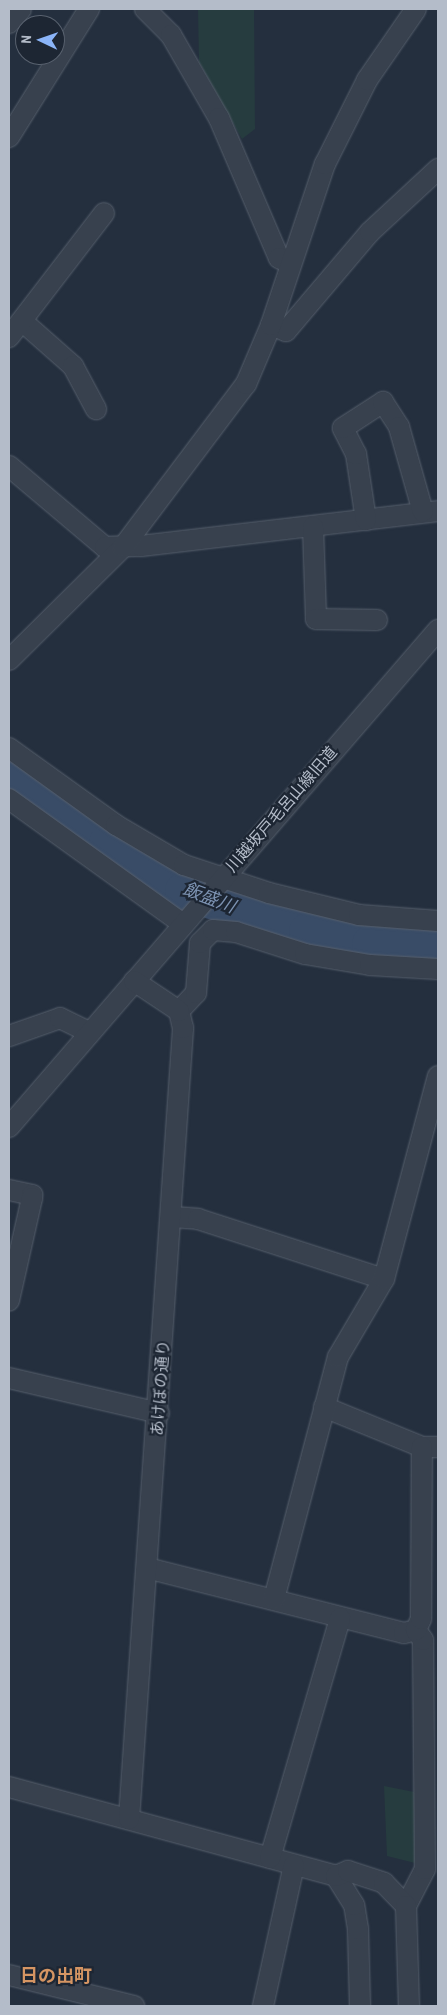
<!DOCTYPE html>
<html>
<head>
<meta charset="utf-8">
<style>
	body { margin:0 }
	#map { position:relative; width:447px; height:2015px; overflow:hidden; background:#242f3e; font-family:"Archivo Narrow","Noto Sans JP",sans-serif }
	div>[style] { position:absolute }
	.green>* { inset:0; background:#263c3f }
	.river>* { height:38px; margin:-19px; padding:0 19px; transform-origin:19px; border-radius:19px; background:#394c67 }
	.roads { filter:drop-shadow(0 0 1px #565f6c) drop-shadow(0 0 1px #565f6c) }
	.minor>* { height:20px; margin:-10px; padding:0 10px; transform-origin:10px; border-radius:10px; background:#38414e }
	span { translate:-50% -50%; white-space:nowrap; text-align:center; line-height:1.15; -webkit-text-stroke:4.5px #1d2633; paint-order:stroke }
	.street-label { font-size:16px; color:#b4bcc9 }
	.water-label { font-size:18px; color:#7c92b1; font-style:italic }
	.neighbourhood-label { font-size:18px; color:#d59563; font-weight:700 }
	.frame { position:absolute; inset:0; border:10px solid #b4bcc9; pointer-events:none }
	.north { position:absolute; left:15px; top:15px; width:50px; height:50px; box-sizing:border-box; background:#1d2633; border:1px solid #59626f; border-radius:50%; rotate:273deg; font-size:14px; font-weight:700; line-height:20px; text-align:center; color:#b4bcc9 }
	.north::after { content:''; display:block; margin:auto; width:18px; height:22px; background:#8ab4f8; clip-path:polygon(50% 0,100% 100%,50% 72%,0 100%) }
</style>
</head>
<body>
<div id="map">
	<div class="green">
		<div style="clip-path:polygon(198px 9px,254px 9px,255px 129px,242px 139px,199px 62px)"></div>
		<div style="clip-path:polygon(384px 1786px,419px 1793px,419px 1864px,387px 1856px)"></div>
	</div>
	<div class="river">
		<div style="left:9px;top:773px;width:121px;rotate:35.3deg"></div>
		<div style="left:108px;top:843px;width:90px;rotate:32.3deg"></div>
		<div style="left:184px;top:891px;width:131px;rotate:18.3deg"></div>
		<div style="left:308px;top:932px;width:64px;rotate:10.8deg"></div>
		<div style="left:371px;top:944px;width:67px;rotate:3.4deg"></div>
	</div>
	<div class="roads">
		<div class="minor">
			<div style="left:145px;top:9px;width:37px;rotate:45deg"></div>
			<div style="left:171px;top:35px;width:96px;rotate:60deg"></div>
			<div style="left:219px;top:118px;width:152px;rotate:66.8deg"></div>
			<div style="left:279px;top:258px;width:12px;rotate:24deg"></div>
			<div style="left:9px;top:23px;width:18px;rotate:-49deg"></div>
			<div style="left:9px;top:137px;width:151px;rotate:-58deg"></div>
			<div style="left:22px;top:321px;width:68px;rotate:41.4deg"></div>
			<div style="left:73px;top:366px;width:49px;rotate:61.9deg"></div>
			<div style="left:271px;top:325px;width:16px;rotate:22deg"></div>
			<div style="left:286px;top:331px;width:130px;rotate:-49.7deg"></div>
			<div style="left:370px;top:232px;width:93px;rotate:-42.8deg"></div>
			<div style="left:9px;top:337px;width:156px;rotate:-52.5deg"></div>
			<div style="left:9px;top:466px;width:126px;rotate:40.2deg"></div>
			<div style="left:105px;top:547px;width:36px;rotate:-2deg"></div>
			<div style="left:141px;top:546px;width:299px;rotate:-6.7deg"></div>
			<div style="left:366px;top:520px;width:67px;rotate:-98.6deg"></div>
			<div style="left:356px;top:454px;width:29px;rotate:-117deg"></div>
			<div style="left:343px;top:428px;width:48px;rotate:-33deg"></div>
			<div style="left:383px;top:402px;width:30px;rotate:57deg"></div>
			<div style="left:399px;top:427px;width:88px;rotate:74.2deg"></div>
			<div style="left:313px;top:527px;width:92px;rotate:88.1deg"></div>
			<div style="left:316px;top:619px;width:61px;rotate:0.9deg"></div>
			<div style="left:9px;top:660px;width:161px;rotate:-44.7deg"></div>
			<div style="left:123px;top:547px;width:204px;rotate:-53deg"></div>
			<div style="left:246px;top:384px;width:64px;rotate:-67deg"></div>
			<div style="left:271px;top:325px;width:170px;rotate:-71.5deg"></div>
			<div style="left:325px;top:164px;width:94px;rotate:-63.4deg"></div>
			<div style="left:367px;top:80px;width:86px;rotate:-55.4deg"></div>
			<div style="left:9px;top:748px;width:132px;rotate:35.7deg"></div>
			<div style="left:116px;top:825px;width:79px;rotate:30.5deg"></div>
			<div style="left:184px;top:865px;width:89px;rotate:18.2deg"></div>
			<div style="left:269px;top:893px;width:93px;rotate:13.7deg"></div>
			<div style="left:359px;top:915px;width:79px;rotate:4.3deg"></div>
			<div style="left:9px;top:799px;width:214px;rotate:35.7deg"></div>
			<div style="left:179px;top:1011px;width:25px;rotate:-47deg"></div>
			<div style="left:196px;top:993px;width:50px;rotate:-85.4deg"></div>
			<div style="left:200px;top:943px;width:18px;rotate:-45deg"></div>
			<div style="left:213px;top:930px;width:23px;rotate:5deg"></div>
			<div style="left:236px;top:932px;width:72px;rotate:17.7deg"></div>
			<div style="left:305px;top:954px;width:66px;rotate:9.6deg"></div>
			<div style="left:370px;top:965px;width:68px;rotate:3.4deg"></div>
			<div style="left:9px;top:1036px;width:54px;rotate:-19.4deg"></div>
			<div style="left:60px;top:1018px;width:32px;rotate:26deg"></div>
			<div style="left:9px;top:1127px;width:657px;rotate:-49.2deg"></div>
			<div style="left:9px;top:1190px;width:24px;rotate:12deg"></div>
			<div style="left:32px;top:1195px;width:3px;rotate:90deg"></div>
			<div style="left:32px;top:1198px;width:105px;rotate:102.7deg"></div>
			<div style="left:172px;top:1217px;width:26px;rotate:4deg"></div>
			<div style="left:198px;top:1219px;width:195px;rotate:17.9deg"></div>
			<div style="left:9px;top:1378px;width:154px;rotate:13.1deg"></div>
			<div style="left:324px;top:1407px;width:106px;rotate:22.2deg"></div>
			<div style="left:422px;top:1447px;width:16px"></div>
			<div style="left:147px;top:1568px;width:265px;rotate:14.2deg"></div>
			<div style="left:404px;top:1633px;width:12px;rotate:-14deg"></div>
			<div style="left:274px;top:1599px;width:250px;rotate:-75.2deg"></div>
			<div style="left:338px;top:1357px;width:91px;rotate:-59.5deg"></div>
			<div style="left:384px;top:1279px;width:210px;rotate:-75.1deg"></div>
			<div style="left:9px;top:1787px;width:339px;rotate:15.2deg"></div>
			<div style="left:129px;top:1819px;width:793px;rotate:-86.09deg"></div>
			<div style="left:183px;top:1028px;width:17px;rotate:-103deg"></div>
			<div style="left:179px;top:1011px;width:54px;rotate:-146.3deg"></div>
			<div style="left:270px;top:1858px;width:250px;rotate:-73.7deg"></div>
			<div style="left:406px;top:1906px;width:42px;rotate:-62.8deg"></div>
			<div style="left:425px;top:1869px;width:229px;rotate:-90.5deg"></div>
			<div style="left:423px;top:1640px;width:12px;rotate:-125deg"></div>
			<div style="left:416px;top:1630px;width:12px;rotate:-66deg"></div>
			<div style="left:421px;top:1619px;width:172px;rotate:-89.7deg"></div>
			<div style="left:9px;top:1975px;width:129px;rotate:13.9deg"></div>
			<div style="left:263px;top:2006px;width:144px;rotate:-77.6deg"></div>
			<div style="left:360px;top:2006px;width:77px;rotate:-91.5deg"></div>
			<div style="left:358px;top:1929px;width:24px;rotate:-99deg"></div>
			<div style="left:354px;top:1905px;width:34px;rotate:-122deg"></div>
			<div style="left:336px;top:1876px;width:13px;rotate:-23deg"></div>
			<div style="left:348px;top:1871px;width:38px;rotate:18deg"></div>
			<div style="left:384px;top:1883px;width:32px;rotate:46deg"></div>
			<div style="left:406px;top:1906px;width:100px;rotate:88.3deg"></div>
		</div>
	</div>
	<div class="street-label">
		<span style="left:281px;top:809px;rotate:-49deg">川越坂戸毛呂山線旧道</span>
		<span style="left:160px;top:1388px;rotate:-86deg">あけぼの通り</span>
	</div>
	<div class="water-label">
		<span style="left:209px;top:898px;rotate:21deg">飯盛川</span>
	</div>
	<div class="neighbourhood-label">
		<span style="left:56px;top:1976px">日の出町</span>
	</div>
	<div class="frame"></div>
	<div class="north">N</div>
</div>
</body>
</html>
